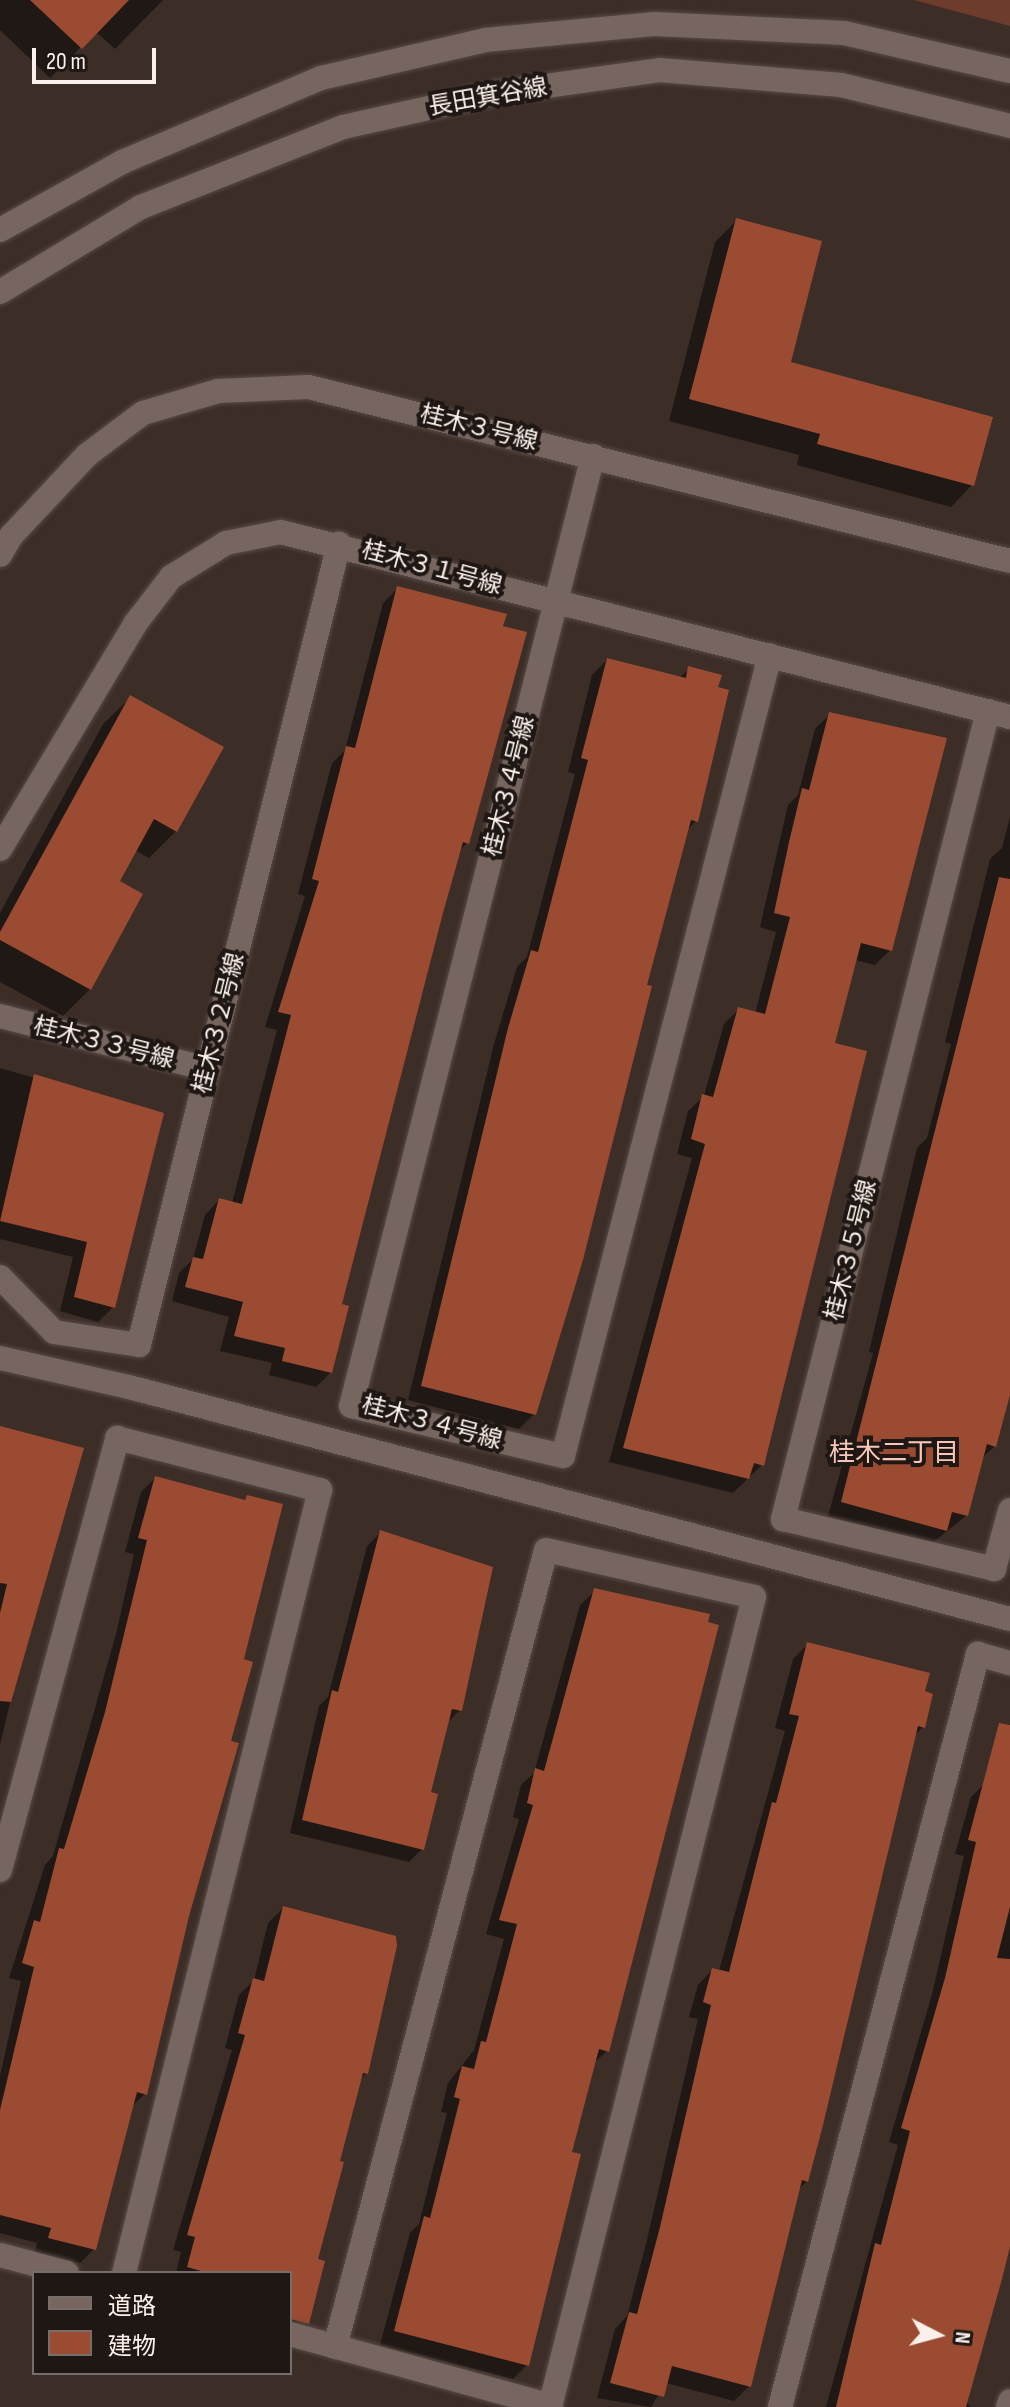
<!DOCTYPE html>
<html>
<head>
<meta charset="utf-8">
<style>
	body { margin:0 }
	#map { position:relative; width:1010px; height:2407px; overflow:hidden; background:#3c2d27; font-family:"Sofia Sans Condensed","Noto Sans JP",sans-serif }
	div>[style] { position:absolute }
	.green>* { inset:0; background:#6d3c2b }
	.shadow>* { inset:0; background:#0007 }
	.building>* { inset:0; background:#9a4b31 }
	.roads { filter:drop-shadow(0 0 2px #574a45) drop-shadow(0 0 2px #574a45) }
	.street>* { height:24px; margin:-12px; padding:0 12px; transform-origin:12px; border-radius:12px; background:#77655f }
	.secondary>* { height:24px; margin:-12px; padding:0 12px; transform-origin:12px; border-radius:12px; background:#77655f }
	span { translate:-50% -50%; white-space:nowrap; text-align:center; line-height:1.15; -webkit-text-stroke:8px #1e1714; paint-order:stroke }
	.street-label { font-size:24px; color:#fbf0ec }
	.neighbourhood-label { font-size:26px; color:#f7c6b6 }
	.legend { position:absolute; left:32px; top:2271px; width:260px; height:104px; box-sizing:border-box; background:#1e1714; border:2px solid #766e6a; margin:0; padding:10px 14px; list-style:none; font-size:24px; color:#fbf0ec }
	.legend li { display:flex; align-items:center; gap:16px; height:40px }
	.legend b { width:40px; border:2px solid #766e6a }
	.north { position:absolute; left:898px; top:2295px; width:80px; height:80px; -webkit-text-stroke:6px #1e1714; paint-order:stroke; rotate:96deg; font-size:22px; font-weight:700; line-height:32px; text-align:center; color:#fbf0ec }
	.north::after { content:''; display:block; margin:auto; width:28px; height:36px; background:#fbf0ec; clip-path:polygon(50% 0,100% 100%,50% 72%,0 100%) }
	.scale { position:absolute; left:32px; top:48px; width:124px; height:36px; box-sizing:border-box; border:4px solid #fbf0ec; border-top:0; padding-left:10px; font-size:24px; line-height:28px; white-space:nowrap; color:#fbf0ec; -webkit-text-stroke:6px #1e1714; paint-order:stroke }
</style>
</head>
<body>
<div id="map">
	<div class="green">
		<div style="clip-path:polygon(914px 0,1010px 0,1010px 26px)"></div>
	</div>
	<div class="shadow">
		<div style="clip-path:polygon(0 0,163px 0,115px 49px,96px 32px,50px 78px,0 30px)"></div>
		<div style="clip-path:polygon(737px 220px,789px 363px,972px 485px,951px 507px,797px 465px,799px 455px,669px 421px,715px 242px)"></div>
		<div style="clip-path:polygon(398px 588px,467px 843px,459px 851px,340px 1306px,331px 1372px,316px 1387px,269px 1375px,272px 1363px,220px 1351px,229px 1317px,172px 1301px,179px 1273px,193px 1259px,205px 1215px,219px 1200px,232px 1203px,277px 1030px,265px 1027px,305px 896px,298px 894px,332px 763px,345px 750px,383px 603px)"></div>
		<div style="clip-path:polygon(607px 660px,679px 678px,689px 669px,696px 821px,686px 831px,644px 986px,561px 1332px,554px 1339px,534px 1414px,519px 1429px,408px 1400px,494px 1044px,517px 967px,527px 957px,575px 774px,568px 772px,592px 675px)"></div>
		<div style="clip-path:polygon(130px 698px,176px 831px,149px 858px,135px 850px,117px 882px,90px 989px,63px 1016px,0 982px,0 913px,103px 724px)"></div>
		<div style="clip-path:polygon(830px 714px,890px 950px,875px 965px,855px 960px,833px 1044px,762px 1465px,733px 1493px,609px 1462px,692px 1158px,677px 1154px,688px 1111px,704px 1096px,724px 1024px,739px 1009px,755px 1014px,776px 932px,760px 927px,788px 805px,798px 795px,815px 729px)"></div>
		<div style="clip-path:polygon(1010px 817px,1010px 1385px,995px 1446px,981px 1459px,967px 1515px,931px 1544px,828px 1516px,873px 1353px,869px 1352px,917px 1148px,927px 1138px,951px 1044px,945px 1042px,990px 859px,1002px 848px)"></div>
		<div style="clip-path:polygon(0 1068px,162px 1115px,113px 1307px,98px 1322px,60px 1311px,73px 1257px,0 1239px)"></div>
		<div style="clip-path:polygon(0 1428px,14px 1686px,0 1745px)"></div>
		<div style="clip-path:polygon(155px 1478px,243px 1501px,247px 1497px,241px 1661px,228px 1742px,145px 2094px,131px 2107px,94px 2249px,80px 2263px,35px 2252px,37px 2243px,0 2233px,0 2076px,21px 1981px,9px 1978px,45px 1865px,53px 1856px,116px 1634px,134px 1554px,125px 1552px,141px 1492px)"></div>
		<div style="clip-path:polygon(381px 1532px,460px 1710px,446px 1724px,428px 1793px,422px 1849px,409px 1862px,290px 1833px,319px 1706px,328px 1697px,367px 1546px)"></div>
		<div style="clip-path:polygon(595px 1591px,607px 2051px,593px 2064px,570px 2153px,527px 2365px,513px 2379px,380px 2345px,410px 2233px,419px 2224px,447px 2113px,441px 2112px,448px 2083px,474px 2050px,504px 1939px,486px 1934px,519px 1819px,513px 1817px,521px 1785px,534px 1773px,580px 1605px)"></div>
		<div style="clip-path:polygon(808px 1644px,922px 1693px,923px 1727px,914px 1736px,807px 2181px,798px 2190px,749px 2386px,734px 2401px,666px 2383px,651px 2407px,597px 2398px,615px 2329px,627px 2316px,646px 2244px,698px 2019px,689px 2017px,698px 1985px,712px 1970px,719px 1971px,785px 1731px,775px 1728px,793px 1659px)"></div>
		<div style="clip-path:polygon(1010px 1723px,1010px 2220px,965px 2401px,971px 2407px,826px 2407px,898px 2145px,889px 2142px,932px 1994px,964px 1856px,955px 1854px,971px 1797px,985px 1783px)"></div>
		<div style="clip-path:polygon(283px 1908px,366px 2073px,359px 2080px,315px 2260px,311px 2307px,296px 2322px,290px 2320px,290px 2273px,176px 2273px,181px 2252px,173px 2250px,232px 2050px,225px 2048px,239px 1995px,254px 1980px,268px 1923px)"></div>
	</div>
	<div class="building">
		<div style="clip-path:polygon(30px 0,129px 0,82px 49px)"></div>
		<div style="clip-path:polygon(736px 218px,822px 241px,791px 362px,993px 417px,974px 486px,817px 444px,820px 434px,689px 399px)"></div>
		<div style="clip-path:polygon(397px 586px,507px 614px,503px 626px,527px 632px,469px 844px,463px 842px,443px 913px,342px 1304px,349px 1306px,332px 1373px,282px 1361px,285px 1348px,234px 1336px,243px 1302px,185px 1287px,193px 1257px,203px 1259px,219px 1198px,242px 1204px,291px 1015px,278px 1012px,319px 881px,312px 879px,346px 746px,355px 748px)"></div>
		<div style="clip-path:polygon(607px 658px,686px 678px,688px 666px,722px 675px,718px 687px,729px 690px,698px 822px,691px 820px,647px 985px,652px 986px,583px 1260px,536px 1415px,421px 1386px,508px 1028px,531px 950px,538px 952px,588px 760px,581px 758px)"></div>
		<div style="clip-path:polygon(130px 695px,224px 747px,177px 832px,154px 819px,120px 881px,143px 894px,91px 990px,0 940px,0 932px)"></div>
		<div style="clip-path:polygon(829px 712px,947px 738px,892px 951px,861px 943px,835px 1043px,867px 1051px,764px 1466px,754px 1463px,749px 1479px,623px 1448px,705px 1144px,691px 1139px,702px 1094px,713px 1097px,738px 1007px,765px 1014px,790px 917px,774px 913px,789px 842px,802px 788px,809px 790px)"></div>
		<div style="clip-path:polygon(999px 877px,1010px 879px,1010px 1395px,996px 1447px,987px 1444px,968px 1516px,952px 1512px,947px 1531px,841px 1502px)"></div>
		<div style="clip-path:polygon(34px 1074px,164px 1113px,115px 1308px,74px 1297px,87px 1242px,0 1221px)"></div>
		<div style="clip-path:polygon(0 1426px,84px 1448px,11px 1702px,0 1701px,0 1613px,7px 1584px,0 1583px)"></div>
		<div style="clip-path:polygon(155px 1476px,245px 1500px,247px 1495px,283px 1504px,244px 1659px,253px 1662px,231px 1741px,239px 1743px,189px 1916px,147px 2095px,137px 2092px,96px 2250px,48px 2238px,51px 2228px,0 2215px,0 2110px,34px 1967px,22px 1963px,34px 1920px,40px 1922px,59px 1848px,64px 1849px,105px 1712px,147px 1540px,138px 1538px)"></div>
		<div style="clip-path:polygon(380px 1530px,493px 1567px,462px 1711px,452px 1709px,431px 1792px,438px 1794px,424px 1850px,302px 1820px,332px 1690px,338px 1692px)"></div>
		<div style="clip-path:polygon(594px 1588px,710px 1614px,708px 1622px,719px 1625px,609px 2052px,599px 2049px,572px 2152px,581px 2154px,529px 2366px,394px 2331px,424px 2216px,430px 2218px,460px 2099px,454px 2097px,462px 2066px,474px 2069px,481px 2041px,486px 2042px,517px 1924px,499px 1920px,533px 1805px,527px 1803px,535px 1768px,544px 1771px)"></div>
		<div style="clip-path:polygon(807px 1642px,930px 1673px,925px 1691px,933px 1694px,925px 1728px,918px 1726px,823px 2125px,808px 2182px,802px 2180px,751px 2387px,672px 2366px,664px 2397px,610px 2383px,629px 2312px,637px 2314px,660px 2227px,711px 2005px,703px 2002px,712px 1968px,729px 1972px,772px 1802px,776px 1803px,799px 1716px,789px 1714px)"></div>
		<div style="clip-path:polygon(999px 1723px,1010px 1725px,1010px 1907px,997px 1958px,1010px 1959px,1010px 2247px,1002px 2279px,966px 2407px,836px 2407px,875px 2243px,881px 2245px,910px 2131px,901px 2128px,945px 1978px,976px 1842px,968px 1840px)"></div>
		<div style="clip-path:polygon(283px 1906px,396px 1936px,397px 1946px,368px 2074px,363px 2073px,340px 2161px,344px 2162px,318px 2259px,325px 2261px,309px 2324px,290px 2319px,290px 2273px,208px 2273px,187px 2267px,195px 2237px,187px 2235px,245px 2035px,238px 2033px,253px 1978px,264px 1981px)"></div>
	</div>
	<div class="roads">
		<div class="street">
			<div style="left:593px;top:456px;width:980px;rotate:104.29deg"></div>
			<div style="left:351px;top:1406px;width:218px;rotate:13.3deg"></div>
			<div style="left:563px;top:1456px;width:827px;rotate:-75.51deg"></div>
			<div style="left:988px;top:711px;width:834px;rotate:104.24deg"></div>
			<div style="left:783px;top:1519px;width:217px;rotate:13.3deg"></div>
			<div style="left:994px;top:1569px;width:61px;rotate:-74.8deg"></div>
			<div style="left:0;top:849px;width:262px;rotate:-59deg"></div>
			<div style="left:135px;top:624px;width:59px;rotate:-52.5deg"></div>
			<div style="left:171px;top:577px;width:65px;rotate:-31.7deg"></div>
			<div style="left:226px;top:543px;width:56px;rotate:-11.3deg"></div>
			<div style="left:281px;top:532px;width:752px;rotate:14.24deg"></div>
			<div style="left:0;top:1016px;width:215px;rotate:14.3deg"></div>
			<div style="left:0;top:1277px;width:77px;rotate:45.5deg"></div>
			<div style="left:54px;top:1332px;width:86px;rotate:8.7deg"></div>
			<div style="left:139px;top:1345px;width:826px;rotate:-75.98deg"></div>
			<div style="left:0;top:1358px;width:132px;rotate:12.7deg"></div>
			<div style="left:129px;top:1387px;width:911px;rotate:14.75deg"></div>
			<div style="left:0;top:1870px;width:448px;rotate:-74.8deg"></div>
			<div style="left:117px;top:1438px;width:210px;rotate:14.4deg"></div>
			<div style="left:320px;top:1490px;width:807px;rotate:104.05deg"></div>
			<div style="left:0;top:2255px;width:69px;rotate:15deg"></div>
			<div style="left:290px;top:2334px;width:271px;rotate:15.4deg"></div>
			<div style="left:335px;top:2347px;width:824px;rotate:-75.17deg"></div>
			<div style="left:546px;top:1550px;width:213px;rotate:12.7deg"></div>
			<div style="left:754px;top:1597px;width:835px;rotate:104.14deg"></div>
			<div style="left:780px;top:2407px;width:779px;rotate:-75.27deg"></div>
			<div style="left:978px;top:1654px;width:33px;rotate:16deg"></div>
			<div style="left:1008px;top:2407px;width:6px;rotate:-72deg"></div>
		</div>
		<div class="secondary">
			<div style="left:0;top:230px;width:140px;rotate:-29.1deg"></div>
			<div style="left:122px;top:162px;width:216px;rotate:-22.9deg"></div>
			<div style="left:321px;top:78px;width:168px;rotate:-13deg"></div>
			<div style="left:485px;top:40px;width:171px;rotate:-5.4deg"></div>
			<div style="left:655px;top:24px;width:189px;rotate:2.7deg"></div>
			<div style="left:844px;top:33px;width:170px;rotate:12.9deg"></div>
			<div style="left:0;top:292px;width:165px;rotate:-31.1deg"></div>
			<div style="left:141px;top:207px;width:217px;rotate:-21.6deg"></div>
			<div style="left:343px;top:127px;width:157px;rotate:-12.5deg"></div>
			<div style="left:496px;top:93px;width:165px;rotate:-8deg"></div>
			<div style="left:659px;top:70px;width:183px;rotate:4.7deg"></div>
			<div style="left:841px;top:85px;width:174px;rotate:13.6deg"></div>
			<div style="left:0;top:555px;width:22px;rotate:-60deg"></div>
			<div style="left:11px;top:536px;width:111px;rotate:-46.8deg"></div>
			<div style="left:87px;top:455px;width:70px;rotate:-36.9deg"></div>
			<div style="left:143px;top:413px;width:78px;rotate:-16.3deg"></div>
			<div style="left:218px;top:391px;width:90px;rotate:-2.5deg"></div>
			<div style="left:308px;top:387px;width:723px;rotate:13.92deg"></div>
		</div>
	</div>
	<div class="street-label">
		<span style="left:488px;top:97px;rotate:-10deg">長田箕谷線</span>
		<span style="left:479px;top:428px;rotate:14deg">桂木３号線</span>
		<span style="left:432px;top:568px;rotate:15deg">桂木３１号線</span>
		<span style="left:509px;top:786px;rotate:-76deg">桂木３４号線</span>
		<span style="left:219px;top:1023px;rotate:-76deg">桂木３２号線</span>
		<span style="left:104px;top:1043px;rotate:14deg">桂木３３号線</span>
		<span style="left:851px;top:1250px;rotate:-76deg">桂木３５号線</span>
		<span style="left:432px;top:1423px;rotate:15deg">桂木３４号線</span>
	</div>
	<div class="neighbourhood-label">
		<span style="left:894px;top:1454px">桂木二丁目</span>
	</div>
	<ul class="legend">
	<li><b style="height:10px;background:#77655f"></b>道路</li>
	<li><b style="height:22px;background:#9a4b31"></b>建物</li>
	</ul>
	<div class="north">N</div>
	<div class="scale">20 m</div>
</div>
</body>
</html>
